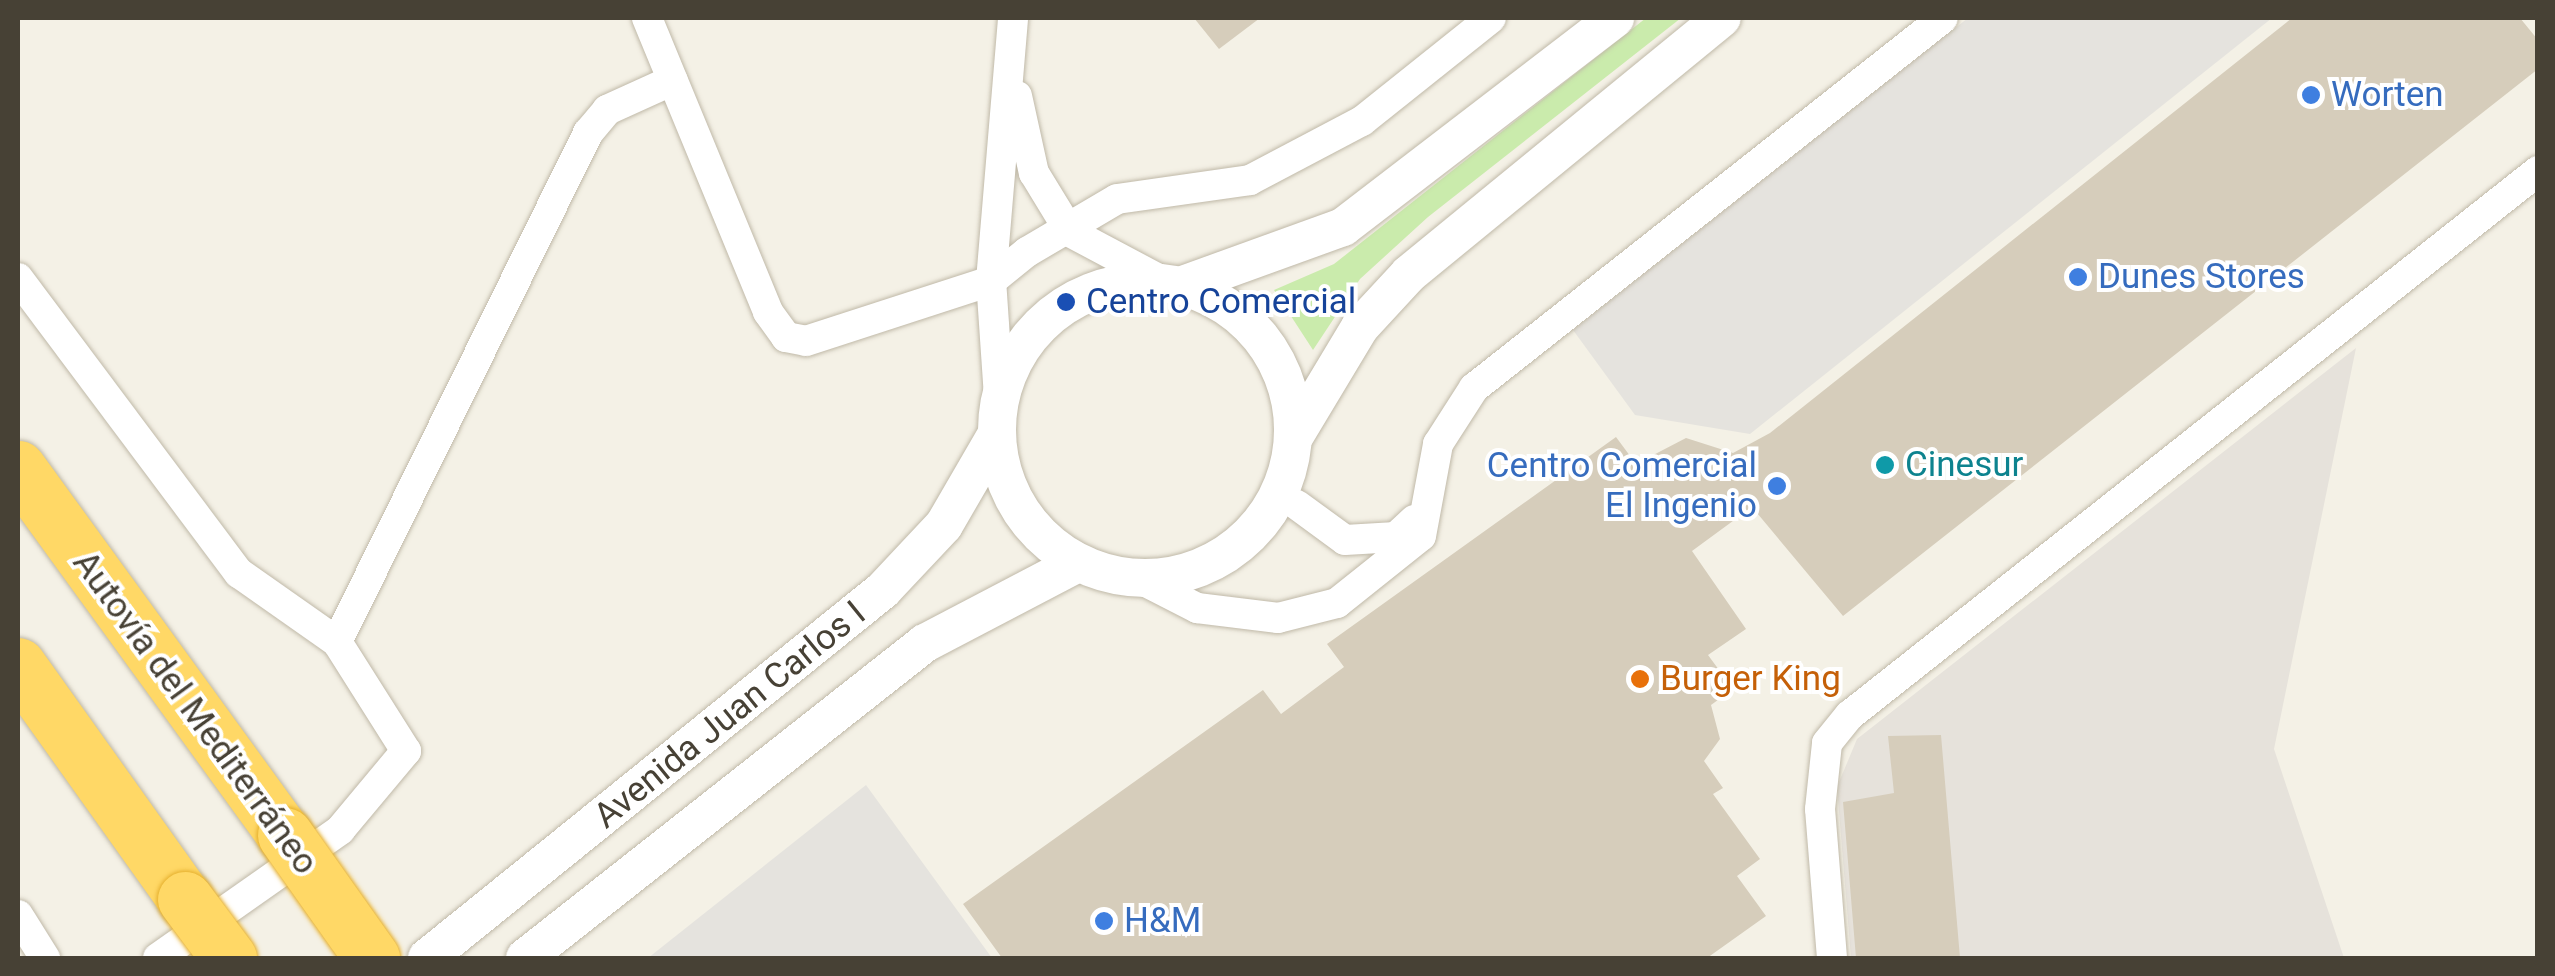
<!DOCTYPE html>
<html>
<head>
<meta charset="utf-8">
<style>
	body { margin:0 }
	#map { position:relative; width:2555px; height:976px; overflow:hidden; background:#f4f1e6; font-family:Roboto,sans-serif }
	div>[style] { position:absolute }
	.industrial>* { inset:0; background:#e6e2db }
	.green>* { inset:0; background:#caebac }
	.parking>* { inset:0; background:#e5e3de }
	.building>* { inset:0; background:#d6cdbb }
	.roads { filter:drop-shadow(0 0 2px #c0b9a8) drop-shadow(0 0 2px #c0b9a8) }
	.minor>* { height:30px; margin:-15px; padding:0 15px; transform-origin:15px; border-radius:15px; background:#fff }
	.tertiary>* { height:38px; margin:-19px; padding:0 19px; transform-origin:19px; border-radius:19px; background:#fff }
	.tertiary>.ring { margin:-19px; padding:0; box-sizing:content-box; background:none; border:38px solid #fff; border-radius:50% }
	.motorway>* { height:55px; margin:-27.5px; padding:0 27.5px; transform-origin:27.5px; border-radius:27.5px; background:#ffd866 }
	.bridges { filter:drop-shadow(0 0 2px #e6b02e) drop-shadow(0 0 2px #e6b02e) }
	.motorway-bridge>* { height:55px; margin:-27.5px; padding:0 27.5px; transform-origin:27.5px; border-radius:27.5px; background:#ffd866 }
	.dots>* { width:28px; height:28px; translate:-50% -50%; box-sizing:border-box; border:5px solid #fff; border-radius:50% }
	span { translate:-50% -50%; white-space:nowrap; text-align:center; line-height:1.15; -webkit-text-stroke:8px #fff; paint-order:stroke }
	.shop-label { font-size:35px; color:#366cbe }
	.left { translate:0 -50%; text-align:left }
	.right { translate:-100% -50%; text-align:right }
	.transit-label { font-size:35px; color:#164399 }
	.culture-label { font-size:35px; color:#0d838f }
	.food-label { font-size:35px; color:#c56008 }
	.street-label { font-size:35px; color:#474135 }
	.frame { position:absolute; inset:0; border:20px solid #474135; pointer-events:none }
</style>
</head>
<body>
<div id="map">
	<div class="industrial">
		<div style="clip-path:polygon(2356px 348px,2274px 749px,2344px 958px,1851px 958px,1837px 787px,1857px 739px)"></div>
	</div>
	<div class="green">
		<div style="clip-path:polygon(1646px 18px,1681px 18px,1428px 217px,1360px 279px,1313px 350px,1274px 290px,1334px 264px)"></div>
	</div>
	<div class="parking">
		<div style="clip-path:polygon(1968px 18px,2272px 18px,1750px 434px,1635px 415px,1573px 330px)"></div>
		<div style="clip-path:polygon(866px 785px,992px 958px,648px 958px)"></div>
	</div>
	<div class="building">
		<div style="clip-path:polygon(1194px 18px,1260px 18px,1219px 49px)"></div>
		<div style="clip-path:polygon(2292px 18px,2520px 18px,2538px 40px,2538px 69px,1843px 616px,1752px 507px,1692px 551px,1746px 629px,1708px 655px,1733px 689px,1711px 705px,1720px 739px,1704px 761px,1723px 788px,1713px 794px,1760px 859px,1737px 876px,1766px 916px,1707px 958px,1002px 958px,963px 904px,1263px 690px,1281px 714px,1344px 667px,1327px 644px,1616px 437px,1636px 464px,1686px 438px,1733px 453px,1770px 433px)"></div>
		<div style="clip-path:polygon(1941px 735px,1960px 958px,1856px 958px,1843px 802px,1894px 793px,1888px 736px)"></div>
	</div>
	<div class="roads">
		<div class="minor">
			<div style="left:647px;top:18px;width:318px;rotate:67.6deg"></div>
			<div style="left:768px;top:312px;width:31px;rotate:54deg"></div>
			<div style="left:786px;top:337px;width:20px;rotate:11deg"></div>
			<div style="left:806px;top:341px;width:194px;rotate:-18deg"></div>
			<div style="left:991px;top:281px;width:264px;rotate:-85.2deg"></div>
			<div style="left:1017px;top:96px;width:79px;rotate:77.6deg"></div>
			<div style="left:1034px;top:173px;width:69px;rotate:58.6deg"></div>
			<div style="left:1070px;top:232px;width:106px;rotate:28deg"></div>
			<div style="left:18px;top:278px;width:369px;rotate:53.2deg"></div>
			<div style="left:239px;top:573px;width:120px;rotate:35.1deg"></div>
			<div style="left:999px;top:397px;width:116px;rotate:-93.9deg"></div>
			<div style="left:991px;top:281px;width:46px;rotate:-38.9deg"></div>
			<div style="left:1027px;top:252px;width:104px;rotate:-30.5deg"></div>
			<div style="left:1117px;top:199px;width:134px;rotate:-8.1deg"></div>
			<div style="left:1250px;top:180px;width:127px;rotate:-27.8deg"></div>
			<div style="left:1362px;top:121px;width:165px;rotate:-38.6deg"></div>
			<div style="left:1297px;top:505px;width:59px;rotate:36.1deg"></div>
			<div style="left:1345px;top:540px;width:51px;rotate:-3.4deg"></div>
			<div style="left:1396px;top:537px;width:25px;rotate:-43deg"></div>
			<div style="left:1142px;top:580px;width:62px;rotate:27deg"></div>
			<div style="left:1197px;top:608px;width:82px;rotate:7deg"></div>
			<div style="left:1278px;top:618px;width:61px;rotate:-14.3deg"></div>
			<div style="left:1337px;top:603px;width:107px;rotate:-38.6deg"></div>
			<div style="left:1421px;top:536px;width:94px;rotate:-79.5deg"></div>
			<div style="left:1438px;top:444px;width:67px;rotate:-57.3deg"></div>
			<div style="left:1474px;top:388px;width:597px;rotate:-38.27deg"></div>
			<div style="left:18px;top:915px;width:51px;rotate:57.9deg"></div>
			<div style="left:158px;top:958px;width:223px;rotate:-35.1deg"></div>
			<div style="left:340px;top:830px;width:103px;rotate:-50.1deg"></div>
			<div style="left:406px;top:751px;width:129px;rotate:-122.3deg"></div>
			<div style="left:337px;top:642px;width:568px;rotate:-63.75deg"></div>
			<div style="left:588px;top:133px;width:30px;rotate:-50deg"></div>
			<div style="left:607px;top:110px;width:72px;rotate:-24.4deg"></div>
			<div style="left:1832px;top:958px;width:149px;rotate:-94.6deg"></div>
			<div style="left:1820px;top:809px;width:66px;rotate:-83.9deg"></div>
			<div style="left:1827px;top:743px;width:36px;rotate:-51deg"></div>
			<div style="left:1850px;top:715px;width:877px;rotate:-38.33deg"></div>
		</div>
		<div class="tertiary">
			<div class="ring" style="left:997px;top:282px;width:258px;height:258px"></div>
			<div style="left:1183px;top:285px;width:170px;rotate:-19.9deg"></div>
			<div style="left:1343px;top:227px;width:343px;rotate:-37.5deg"></div>
			<div style="left:1294px;top:437px;width:128px;rotate:-59deg"></div>
			<div style="left:1360px;top:327px;width:72px;rotate:-47.2deg"></div>
			<div style="left:1409px;top:274px;width:404px;rotate:-39.3deg"></div>
			<div style="left:427px;top:958px;width:586px;rotate:-38.9deg"></div>
			<div style="left:883px;top:590px;width:89px;rotate:-46.8deg"></div>
			<div style="left:944px;top:525px;width:102px;rotate:-59.9deg"></div>
			<div style="left:525px;top:958px;width:509px;rotate:-38.22deg"></div>
			<div style="left:925px;top:643px;width:170px;rotate:-27.6deg"></div>
		</div>
		<div class="motorway">
			<div style="left:18px;top:468px;width:454px;rotate:54deg"></div>
			<div style="left:18px;top:665px;width:287px;rotate:54.5deg"></div>
		</div>
	</div>
	<div class="bridges">
		<div class="motorway-bridge">
			<div style="left:285px;top:835px;width:151px;rotate:54.7deg"></div>
			<div style="left:185px;top:899px;width:74px;rotate:53.3deg"></div>
		</div>
	</div>
	<div class="dots">
		<div style="left:2311px;top:95px;background:#3f7fe0"></div>
		<div style="left:2078px;top:277px;background:#3f7fe0"></div>
		<div style="left:1066px;top:302px;background:#1a4fb4"></div>
		<div style="left:1885px;top:465px;background:#0f9aa8"></div>
		<div style="left:1777px;top:486px;background:#3f7fe0"></div>
		<div style="left:1640px;top:679px;background:#e8710a"></div>
		<div style="left:1104px;top:921px;background:#3f7fe0"></div>
	</div>
	<div class="shop-label">
		<span class="left" style="left:2331px;top:95px">Worten</span>
		<span class="left" style="left:2098px;top:277px">Dunes Stores</span>
		<span class="right" style="left:1757px;top:486px">Centro Comercial<br>El Ingenio</span>
		<span class="left" style="left:1124px;top:921px">H&amp;M</span>
	</div>
	<div class="transit-label">
		<span class="left" style="left:1086px;top:302px">Centro Comercial</span>
	</div>
	<div class="culture-label">
		<span class="left" style="left:1905px;top:465px">Cinesur</span>
	</div>
	<div class="food-label">
		<span class="left" style="left:1660px;top:679px">Burger King</span>
	</div>
	<div class="street-label">
		<span style="left:195px;top:713px;rotate:54deg">Autovía del Mediterráneo</span>
		<span style="left:730px;top:715px;rotate:-39deg">Avenida Juan Carlos I</span>
	</div>
	<div class="frame"></div>
</div>
</body>
</html>
